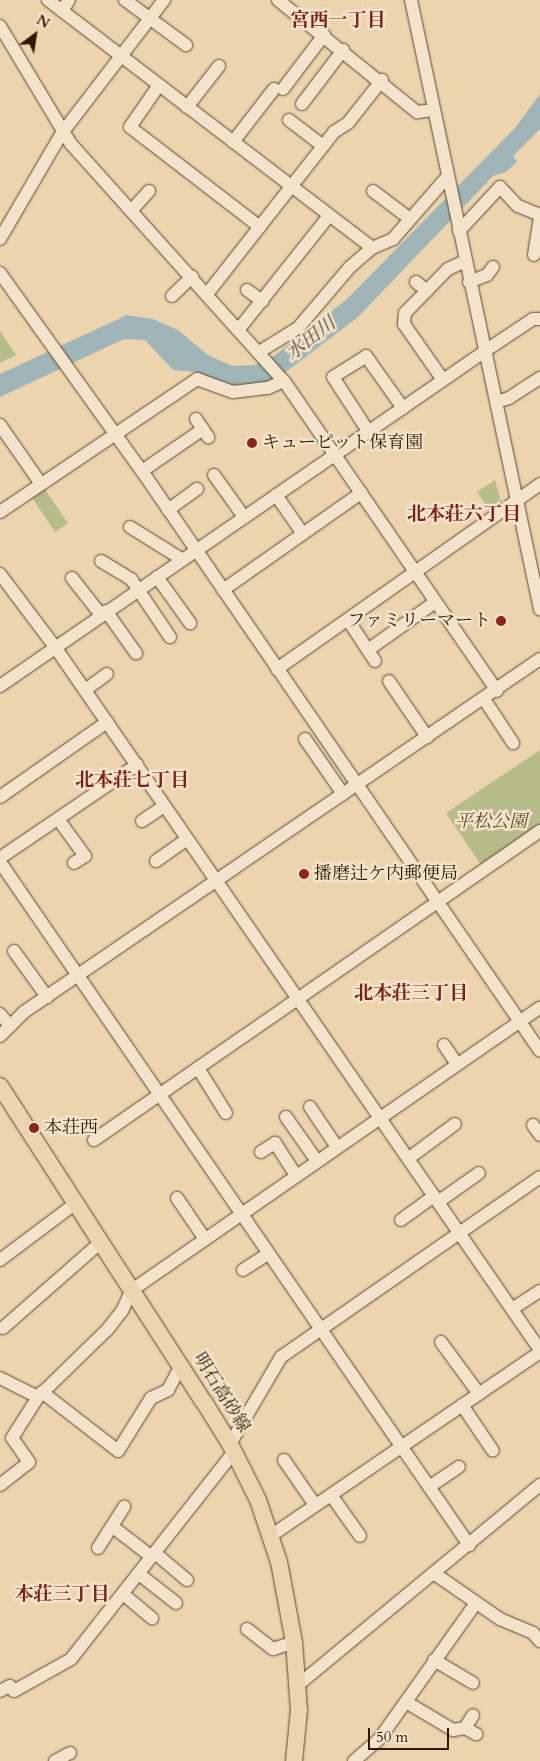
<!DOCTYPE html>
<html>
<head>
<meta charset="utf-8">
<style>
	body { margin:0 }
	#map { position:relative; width:540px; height:1761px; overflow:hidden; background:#ebd4ae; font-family:Cardo,"Noto Serif JP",serif }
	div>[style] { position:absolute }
	.green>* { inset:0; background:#b6bd8b }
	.water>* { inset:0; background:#9fb5b7 }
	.roads { filter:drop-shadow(0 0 1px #60472c) drop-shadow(0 0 1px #60472c) }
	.minor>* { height:12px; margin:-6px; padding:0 6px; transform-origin:6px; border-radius:6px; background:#f2e3ca }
	.major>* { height:16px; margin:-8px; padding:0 8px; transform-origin:8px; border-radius:8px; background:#ebd4ae }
	.dots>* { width:14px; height:14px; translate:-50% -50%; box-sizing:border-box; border:2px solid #f2e3ca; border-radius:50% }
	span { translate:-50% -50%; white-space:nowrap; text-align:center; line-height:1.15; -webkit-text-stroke:5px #f2e3ca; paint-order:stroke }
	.poi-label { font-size:18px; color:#321800 }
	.left { translate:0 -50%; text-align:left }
	.right { translate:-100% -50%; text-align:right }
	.park-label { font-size:18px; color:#5a4a2a; font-style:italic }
	.street-label { font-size:18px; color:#321800 }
	.neighbourhood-label { font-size:19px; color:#7a1f14; font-weight:700 }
	.water-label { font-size:19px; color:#534737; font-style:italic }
	.north { position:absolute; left:10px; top:10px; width:50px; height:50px; -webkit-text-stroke:4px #f2e3ca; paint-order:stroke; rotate:31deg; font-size:14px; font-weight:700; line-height:20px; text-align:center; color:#321800 }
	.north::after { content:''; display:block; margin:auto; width:18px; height:22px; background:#321800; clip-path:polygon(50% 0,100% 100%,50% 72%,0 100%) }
	.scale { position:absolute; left:368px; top:1728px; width:81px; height:22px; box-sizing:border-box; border:2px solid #321800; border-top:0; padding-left:6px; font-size:15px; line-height:18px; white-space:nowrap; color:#321800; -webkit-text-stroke:4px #f2e3ca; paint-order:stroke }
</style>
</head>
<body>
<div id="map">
	<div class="green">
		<div style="clip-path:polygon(0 331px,16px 355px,0 363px)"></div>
		<div style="clip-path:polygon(495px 480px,502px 505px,491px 512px,477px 492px)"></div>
		<div style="clip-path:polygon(44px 488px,68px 523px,55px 532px,31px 496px)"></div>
		<div style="clip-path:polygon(540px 750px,540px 825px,483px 868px,446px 813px)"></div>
	</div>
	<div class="water">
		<div style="clip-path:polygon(540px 94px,540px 129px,513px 156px,517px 162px,506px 172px,493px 176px,357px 318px,287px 371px,264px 383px,232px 387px,195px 372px,173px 370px,145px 340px,124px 339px,0 397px,0 374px,127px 315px,153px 319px,178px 330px,208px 355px,232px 366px,255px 365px,274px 356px,347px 299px,515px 128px)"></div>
	</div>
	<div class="roads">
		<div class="minor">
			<div style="left:48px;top:0;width:408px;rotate:37.4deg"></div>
			<div style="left:125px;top:0;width:76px;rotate:36.4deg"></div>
			<div style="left:278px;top:0;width:179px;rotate:38.9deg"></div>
			<div style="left:417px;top:112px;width:17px;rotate:-7deg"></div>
			<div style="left:411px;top:0;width:623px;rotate:78.04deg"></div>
			<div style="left:62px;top:11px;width:13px;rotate:-58deg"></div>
			<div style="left:0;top:26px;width:138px;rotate:59deg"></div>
			<div style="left:71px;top:144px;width:319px;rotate:48.1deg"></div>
			<div style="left:284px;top:381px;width:376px;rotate:55.5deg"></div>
			<div style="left:159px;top:85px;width:51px;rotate:124.6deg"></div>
			<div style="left:130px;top:127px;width:164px;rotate:37.6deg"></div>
			<div style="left:283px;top:89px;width:68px;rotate:-52.8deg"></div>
			<div style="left:302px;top:104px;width:68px;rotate:-52.8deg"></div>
			<div style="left:187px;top:107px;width:52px;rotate:-52deg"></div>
			<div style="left:289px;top:120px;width:43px;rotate:37.4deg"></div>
			<div style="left:233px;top:142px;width:67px;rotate:-52.3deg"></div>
			<div style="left:373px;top:191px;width:46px;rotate:37.1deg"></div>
			<div style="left:131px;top:211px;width:27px;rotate:-48deg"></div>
			<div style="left:459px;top:231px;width:60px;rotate:-47deg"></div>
			<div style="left:500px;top:187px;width:26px;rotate:47deg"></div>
			<div style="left:518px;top:206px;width:24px;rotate:22deg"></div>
			<div style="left:0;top:239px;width:123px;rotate:-59.7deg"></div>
			<div style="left:62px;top:133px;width:168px;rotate:-52.5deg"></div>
			<div style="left:534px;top:255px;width:36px;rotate:-81deg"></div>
			<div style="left:0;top:273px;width:244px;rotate:54.4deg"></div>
			<div style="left:142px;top:471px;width:703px;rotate:55.54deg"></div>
			<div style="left:416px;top:282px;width:14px;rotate:39deg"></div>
			<div style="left:469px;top:282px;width:19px;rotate:-21deg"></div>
			<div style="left:487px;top:275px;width:10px;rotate:-53deg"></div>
			<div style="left:247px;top:290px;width:19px;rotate:36deg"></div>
			<div style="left:207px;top:294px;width:206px;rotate:-51.9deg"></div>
			<div style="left:334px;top:132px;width:17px;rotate:-33deg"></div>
			<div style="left:348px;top:123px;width:55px;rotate:-51.7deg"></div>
			<div style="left:172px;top:296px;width:28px;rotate:-44deg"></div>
			<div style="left:239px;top:329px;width:144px;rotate:-51.5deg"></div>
			<div style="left:259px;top:352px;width:46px;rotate:-31.6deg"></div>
			<div style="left:298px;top:328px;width:80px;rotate:-49.6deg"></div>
			<div style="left:350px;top:267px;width:29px;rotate:-41deg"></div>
			<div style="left:372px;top:248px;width:23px;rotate:-23deg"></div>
			<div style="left:393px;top:239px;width:82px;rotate:-48.9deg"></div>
			<div style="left:443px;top:380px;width:68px;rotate:-124.9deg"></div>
			<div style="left:404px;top:324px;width:11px;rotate:-85deg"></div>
			<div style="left:405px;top:313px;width:62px;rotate:-45.7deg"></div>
			<div style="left:448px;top:269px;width:19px;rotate:-25deg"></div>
			<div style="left:496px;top:402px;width:14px;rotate:-17deg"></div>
			<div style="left:509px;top:398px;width:37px;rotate:-33deg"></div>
			<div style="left:196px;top:419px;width:22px;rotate:56deg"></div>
			<div style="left:0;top:425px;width:72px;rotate:55.2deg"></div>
			<div style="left:368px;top:431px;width:64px;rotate:-122.9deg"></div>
			<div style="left:333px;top:377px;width:39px;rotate:-32deg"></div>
			<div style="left:366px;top:356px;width:64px;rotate:54.6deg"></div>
			<div style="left:142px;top:471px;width:74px;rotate:-34.5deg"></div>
			<div style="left:214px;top:475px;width:52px;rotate:54.5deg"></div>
			<div style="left:276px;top:495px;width:47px;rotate:55.3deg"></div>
			<div style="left:168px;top:510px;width:36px;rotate:-36deg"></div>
			<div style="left:0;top:512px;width:238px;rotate:-34deg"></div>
			<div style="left:197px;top:379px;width:38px;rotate:20deg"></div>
			<div style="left:233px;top:392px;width:35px;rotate:-7deg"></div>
			<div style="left:268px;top:388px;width:17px;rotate:-24deg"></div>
			<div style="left:130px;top:527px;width:62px;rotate:31.9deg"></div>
			<div style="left:101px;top:561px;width:35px;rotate:31deg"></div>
			<div style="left:131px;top:579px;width:70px;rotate:56.1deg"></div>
			<div style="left:0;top:574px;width:91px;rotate:53deg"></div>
			<div style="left:55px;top:647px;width:854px;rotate:55.4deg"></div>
			<div style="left:157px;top:577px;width:57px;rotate:54.3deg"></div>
			<div style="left:72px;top:578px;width:47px;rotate:51.9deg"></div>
			<div style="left:223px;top:590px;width:169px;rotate:-35.1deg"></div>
			<div style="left:106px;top:611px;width:52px;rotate:54.5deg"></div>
			<div style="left:348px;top:620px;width:49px;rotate:56.6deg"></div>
			<div style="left:368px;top:650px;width:82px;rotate:-35.6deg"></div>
			<div style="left:277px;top:669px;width:322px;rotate:-35.1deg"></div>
			<div style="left:389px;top:681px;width:68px;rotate:55.8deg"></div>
			<div style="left:0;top:686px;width:600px;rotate:-34.62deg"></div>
			<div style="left:494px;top:345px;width:47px;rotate:-33.7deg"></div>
			<div style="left:533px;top:319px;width:7px"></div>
			<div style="left:85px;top:690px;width:27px;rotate:-36deg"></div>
			<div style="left:484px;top:699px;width:53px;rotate:56.6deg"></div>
			<div style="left:305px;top:739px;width:67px;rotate:55.4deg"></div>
			<div style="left:0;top:797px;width:131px;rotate:-35deg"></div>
			<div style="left:58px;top:819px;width:46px;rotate:53.9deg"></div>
			<div style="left:85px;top:856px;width:13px;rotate:148deg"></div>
			<div style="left:142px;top:821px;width:27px;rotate:-34deg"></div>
			<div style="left:0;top:858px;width:166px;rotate:-34.2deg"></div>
			<div style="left:156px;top:861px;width:38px;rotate:-35deg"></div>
			<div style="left:0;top:862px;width:829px;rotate:55.52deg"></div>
			<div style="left:14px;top:951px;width:57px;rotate:54.3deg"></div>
			<div style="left:0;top:1014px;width:16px;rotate:50deg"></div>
			<div style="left:0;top:1036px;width:34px;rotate:-45deg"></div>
			<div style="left:24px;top:1012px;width:625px;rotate:-34.38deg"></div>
			<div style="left:444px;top:1045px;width:23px;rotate:56deg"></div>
			<div style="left:198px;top:1068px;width:53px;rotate:58.1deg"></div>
			<div style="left:310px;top:1107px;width:48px;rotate:56deg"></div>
			<div style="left:286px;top:1117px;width:54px;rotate:54.8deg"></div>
			<div style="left:533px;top:1125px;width:12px;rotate:55deg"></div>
			<div style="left:94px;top:1140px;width:543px;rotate:-34.72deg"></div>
			<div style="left:261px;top:1152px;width:17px;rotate:-33deg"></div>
			<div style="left:275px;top:1143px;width:38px;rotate:57deg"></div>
			<div style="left:409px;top:1158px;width:57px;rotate:-36.5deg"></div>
			<div style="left:177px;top:1198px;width:50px;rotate:55.7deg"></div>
			<div style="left:438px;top:1202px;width:50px;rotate:-35.3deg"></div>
			<div style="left:401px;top:1220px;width:41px;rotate:-36deg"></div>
			<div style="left:0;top:1260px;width:95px;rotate:-36.9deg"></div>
			<div style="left:243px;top:1270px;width:30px;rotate:-33deg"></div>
			<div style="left:512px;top:1309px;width:33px;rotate:-33deg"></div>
			<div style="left:3px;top:1328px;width:130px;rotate:-41.3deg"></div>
			<div style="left:441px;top:1342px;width:64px;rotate:53.8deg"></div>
			<div style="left:0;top:1378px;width:42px;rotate:26.6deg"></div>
			<div style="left:42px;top:1392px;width:96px;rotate:37.8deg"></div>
			<div style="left:118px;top:1451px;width:62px;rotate:-58.1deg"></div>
			<div style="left:151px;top:1398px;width:19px;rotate:-25deg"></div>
			<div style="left:168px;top:1390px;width:27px;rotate:-62deg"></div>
			<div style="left:462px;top:1405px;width:55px;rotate:56deg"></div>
			<div style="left:230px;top:1444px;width:101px;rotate:-59.6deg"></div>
			<div style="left:281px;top:1357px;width:315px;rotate:-34.8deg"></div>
			<div style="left:284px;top:1460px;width:55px;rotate:55.4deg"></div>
			<div style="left:0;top:1485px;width:37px;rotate:-38deg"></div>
			<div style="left:29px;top:1462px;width:29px;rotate:-125deg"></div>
			<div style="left:12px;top:1438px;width:49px;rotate:-57.6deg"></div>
			<div style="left:38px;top:1397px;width:96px;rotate:-44.2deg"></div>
			<div style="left:107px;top:1330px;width:24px;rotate:-52deg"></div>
			<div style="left:122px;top:1311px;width:23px;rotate:-65deg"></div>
			<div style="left:132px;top:1290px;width:496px;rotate:-34.7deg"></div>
			<div style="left:429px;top:1487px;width:36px;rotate:-34deg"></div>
			<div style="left:331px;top:1495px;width:50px;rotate:54.7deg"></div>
			<div style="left:113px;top:1527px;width:49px;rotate:37.6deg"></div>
			<div style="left:272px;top:1535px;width:325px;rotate:-34.3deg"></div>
			<div style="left:98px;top:1548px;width:49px;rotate:-57.6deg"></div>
			<div style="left:155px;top:1553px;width:42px;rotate:40.2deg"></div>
			<div style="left:139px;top:1574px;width:47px;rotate:38.1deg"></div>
			<div style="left:435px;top:1574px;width:79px;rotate:34.7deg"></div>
			<div style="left:500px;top:1619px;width:36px;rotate:23deg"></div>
			<div style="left:533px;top:1633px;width:11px;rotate:49deg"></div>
			<div style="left:123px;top:1594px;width:38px;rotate:40deg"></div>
			<div style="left:247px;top:1629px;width:33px;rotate:38deg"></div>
			<div style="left:273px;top:1649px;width:22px;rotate:-18deg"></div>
			<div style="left:434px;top:1660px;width:45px;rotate:30.5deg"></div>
			<div style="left:298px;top:1685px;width:314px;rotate:-39.6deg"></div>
			<div style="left:0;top:1691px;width:11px;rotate:-27deg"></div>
			<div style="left:10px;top:1686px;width:6px;rotate:51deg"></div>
			<div style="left:14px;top:1691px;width:65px;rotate:-29.3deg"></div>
			<div style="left:71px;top:1659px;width:263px;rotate:-51.8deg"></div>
			<div style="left:406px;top:1702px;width:55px;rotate:30.8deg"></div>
			<div style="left:453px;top:1730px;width:12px;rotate:-9deg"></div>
			<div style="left:465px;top:1728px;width:15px;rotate:-58deg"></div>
			<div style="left:465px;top:1728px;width:13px;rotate:29deg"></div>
			<div style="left:55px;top:1761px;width:17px;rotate:-28deg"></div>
			<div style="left:354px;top:1761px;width:35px;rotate:-41deg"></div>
			<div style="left:380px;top:1738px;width:166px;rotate:-54.6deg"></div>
		</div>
		<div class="major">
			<div style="left:0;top:1086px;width:376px;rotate:57.2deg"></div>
			<div style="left:204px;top:1402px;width:49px;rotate:58.2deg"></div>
			<div style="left:230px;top:1444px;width:63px;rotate:63.4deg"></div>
			<div style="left:258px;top:1500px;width:65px;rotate:71.3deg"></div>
			<div style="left:279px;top:1562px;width:81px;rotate:79.4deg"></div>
			<div style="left:294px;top:1642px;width:68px;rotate:85.8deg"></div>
			<div style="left:299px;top:1710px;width:51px;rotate:95.6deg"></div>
		</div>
	</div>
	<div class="dots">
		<div style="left:252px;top:443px;background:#8f2418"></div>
		<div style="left:501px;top:621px;background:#8f2418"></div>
		<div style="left:304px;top:874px;background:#8f2418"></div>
		<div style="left:34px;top:1128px;background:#8f2418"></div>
	</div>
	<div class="poi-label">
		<span class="left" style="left:262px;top:443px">キューピット保育園</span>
		<span class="right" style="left:491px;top:621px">ファミリーマート</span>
		<span class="left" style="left:314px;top:874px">播磨辻ケ内郵便局</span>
		<span class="left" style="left:44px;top:1128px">本荘西</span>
	</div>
	<div class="park-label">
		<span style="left:491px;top:822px">平松公園</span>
	</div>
	<div class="street-label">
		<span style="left:221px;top:1393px;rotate:58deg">明石高砂線</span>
	</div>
	<div class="neighbourhood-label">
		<span style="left:338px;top:21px">宮西一丁目</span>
		<span style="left:464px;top:515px">北本荘六丁目</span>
		<span style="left:132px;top:781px">北本荘七丁目</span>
		<span style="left:411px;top:994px">北本荘三丁目</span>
		<span style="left:62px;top:1595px">本荘三丁目</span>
	</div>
	<div class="water-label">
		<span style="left:311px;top:339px;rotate:-38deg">水田川</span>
	</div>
	<div class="north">N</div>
	<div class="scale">50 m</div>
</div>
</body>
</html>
